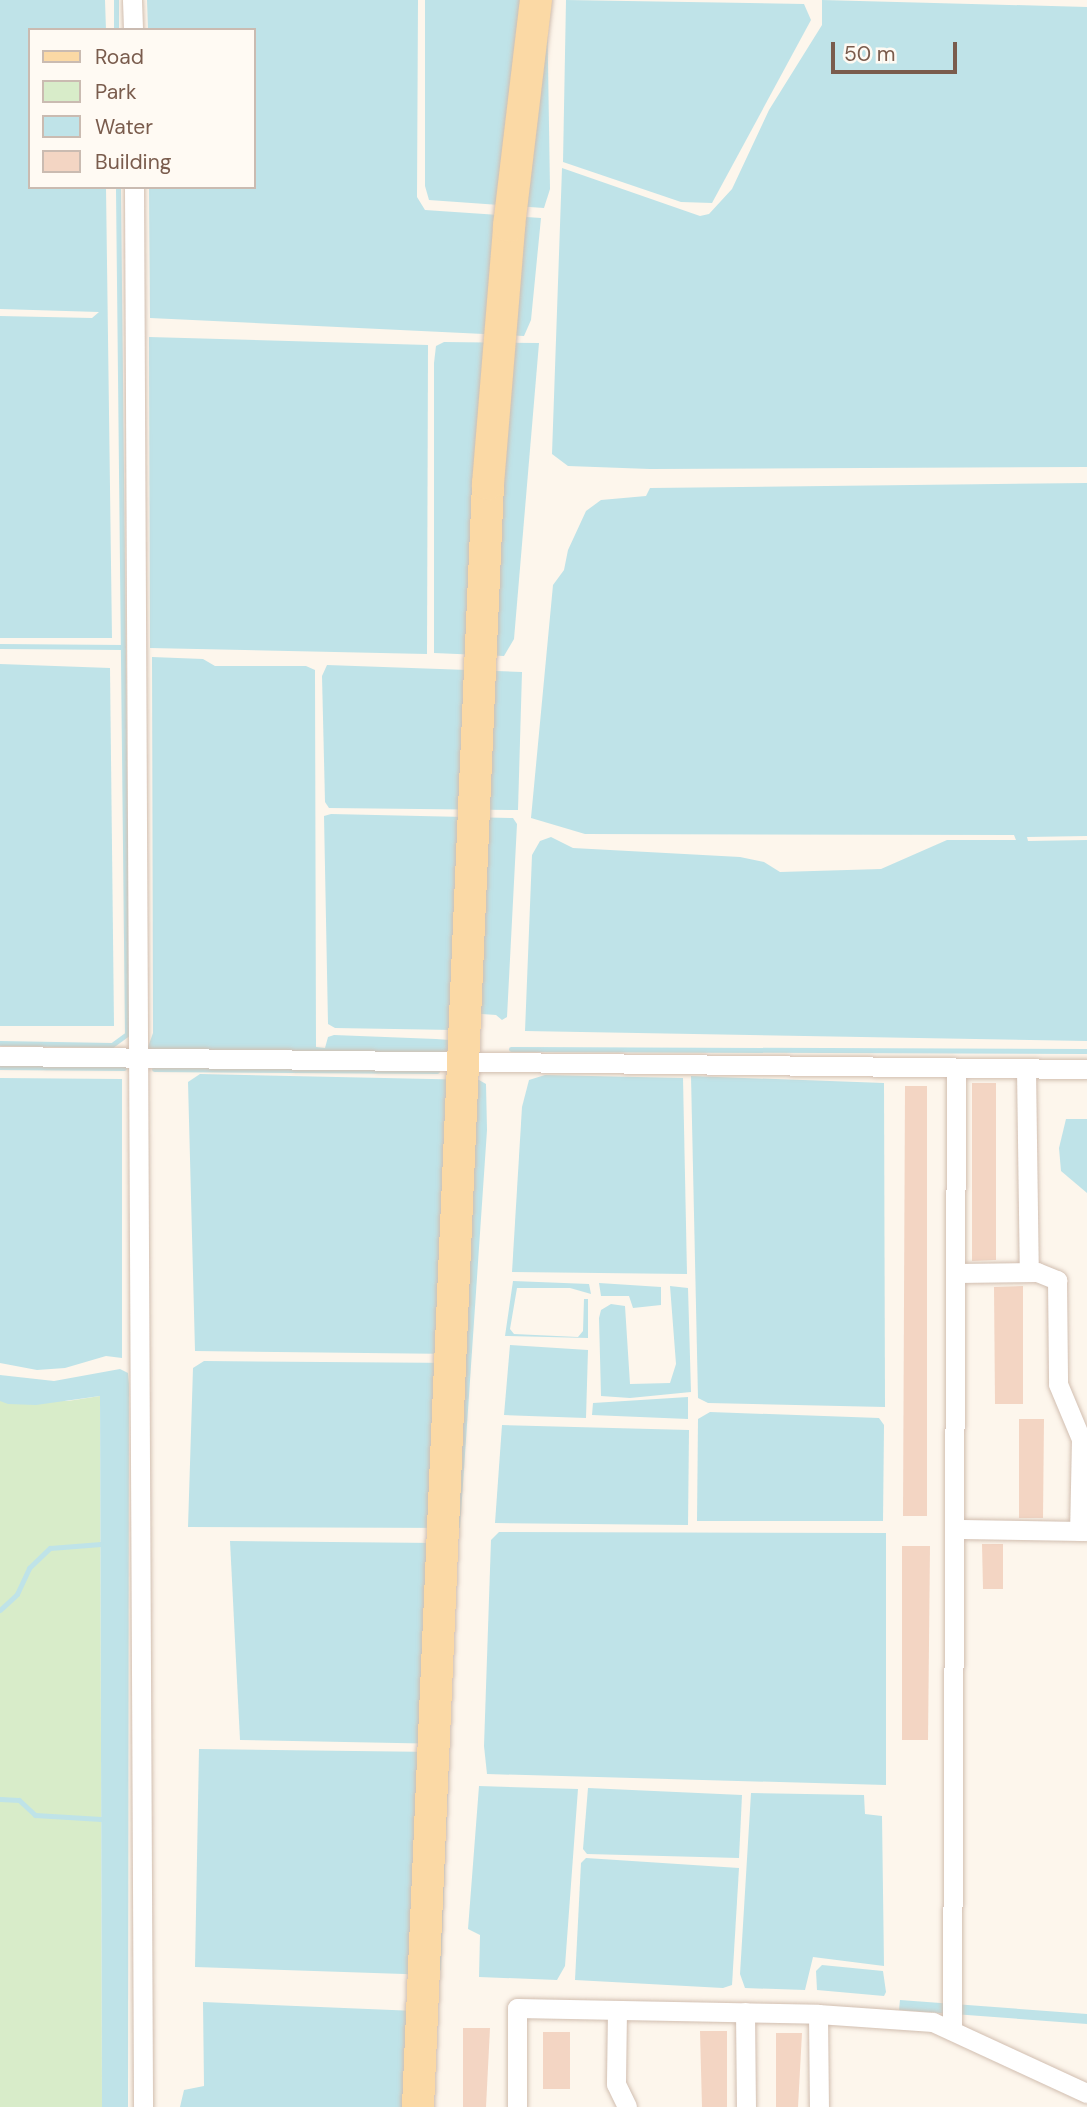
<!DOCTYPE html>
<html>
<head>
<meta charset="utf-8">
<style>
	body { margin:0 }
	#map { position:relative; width:1087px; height:2107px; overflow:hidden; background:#fdf6ec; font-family:"DM Sans",sans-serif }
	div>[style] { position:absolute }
	.green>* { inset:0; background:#d8ecc9 }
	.water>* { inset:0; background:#bfe3e8 }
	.stream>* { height:5px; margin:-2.5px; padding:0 2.5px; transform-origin:2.5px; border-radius:2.5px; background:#bfe3e8 }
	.building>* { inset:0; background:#f3d5c3 }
	.roads { filter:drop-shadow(0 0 2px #d1beb0) drop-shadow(0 0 2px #d1beb0) }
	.minor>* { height:19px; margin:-9.5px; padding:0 9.5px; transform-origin:9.5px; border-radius:9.5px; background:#fff }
	.primary>* { height:32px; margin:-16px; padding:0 16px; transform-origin:16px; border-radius:16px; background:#fbd9a5 }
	span { translate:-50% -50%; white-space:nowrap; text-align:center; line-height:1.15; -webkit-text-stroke:5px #fffaf3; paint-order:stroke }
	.legend { position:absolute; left:28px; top:28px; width:228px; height:161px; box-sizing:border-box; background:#fffaf3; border:2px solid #cabbb1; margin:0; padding:9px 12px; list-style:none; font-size:21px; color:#7a5c4d }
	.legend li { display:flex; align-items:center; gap:14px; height:35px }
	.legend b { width:35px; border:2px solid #cabbb1 }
	.scale { position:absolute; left:831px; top:42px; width:126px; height:32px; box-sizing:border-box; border:4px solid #7a5c4d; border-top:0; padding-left:9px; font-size:21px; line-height:24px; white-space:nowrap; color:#7a5c4d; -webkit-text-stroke:5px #fffaf3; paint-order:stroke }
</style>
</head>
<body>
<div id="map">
	<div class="green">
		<div style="clip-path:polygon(100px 1396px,102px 2107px,0 2107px,0 1401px,68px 1401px)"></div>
	</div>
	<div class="water">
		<div style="clip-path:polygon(0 0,105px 0,106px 30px,30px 30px,30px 187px,106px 187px,112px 638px,0 638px,0 316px,92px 318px,99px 312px,0 309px)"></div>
		<div style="clip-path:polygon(147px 0,418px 0,417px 197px,425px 210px,541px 218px,531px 320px,524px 336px,150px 318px,149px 187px,254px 187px,254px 30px,148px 30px)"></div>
		<div style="clip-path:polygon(425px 0,547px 0,550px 189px,544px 208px,429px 200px,425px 186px)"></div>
		<div style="clip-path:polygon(566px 0,804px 4px,811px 20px,712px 203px,681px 202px,563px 162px)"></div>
		<div style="clip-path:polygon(822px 0,1087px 7px,1087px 467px,650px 469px,568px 466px,552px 454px,562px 168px,700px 216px,709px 214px,732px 189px,769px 110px,822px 25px)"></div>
		<div style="clip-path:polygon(149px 337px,428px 345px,427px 654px,150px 648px)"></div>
		<div style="clip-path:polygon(444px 342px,539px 343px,514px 639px,504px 656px,434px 653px,434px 363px,436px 346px)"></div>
		<div style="clip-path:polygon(1087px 483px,1087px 836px,1027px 837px,1028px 841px,1087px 840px,1087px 1041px,525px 1031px,532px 855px,540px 841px,551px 837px,573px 848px,740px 857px,764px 862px,780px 872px,881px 869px,947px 840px,1016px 840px,1014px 835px,585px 834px,531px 818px,553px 585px,564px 570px,568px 550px,586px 511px,601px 500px,646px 496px,650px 488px)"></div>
		<div style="clip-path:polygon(152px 657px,203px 659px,215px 666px,306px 666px,315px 670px,316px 1047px,325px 1048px,328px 1037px,334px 1035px,436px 1039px,450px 1040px,464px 1056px,147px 1050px,153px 1033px)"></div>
		<div style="clip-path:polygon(0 664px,110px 668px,114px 1026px,0 1026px)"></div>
		<div style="clip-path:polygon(327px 665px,522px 672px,518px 810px,329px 808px,325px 802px,322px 676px)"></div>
		<div style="clip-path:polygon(331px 814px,513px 818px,517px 824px,507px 1017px,502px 1020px,496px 1015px,468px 1013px,454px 1030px,335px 1028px,328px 1024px,324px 816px)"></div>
		<div style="clip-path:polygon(200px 1074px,479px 1080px,486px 1084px,487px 1130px,460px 1528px,188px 1527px,193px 1368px,204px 1361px,459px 1363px,456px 1354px,195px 1351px,188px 1082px)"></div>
		<div style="clip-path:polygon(545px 1075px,683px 1078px,687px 1274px,512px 1272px,522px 1107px,529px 1080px)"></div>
		<div style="clip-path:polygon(691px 1076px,884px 1083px,885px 1407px,708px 1403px,698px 1398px)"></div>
		<div style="clip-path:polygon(0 1078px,122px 1079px,122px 1358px,106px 1356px,65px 1368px,37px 1370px,0 1363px)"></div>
		<div style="clip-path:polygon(1066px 1119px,1087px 1119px,1087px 1193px,1061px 1171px,1059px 1148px)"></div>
		<div style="clip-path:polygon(513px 1281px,589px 1284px,591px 1294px,570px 1288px,517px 1288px,510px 1329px,514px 1334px,578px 1337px,583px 1331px,584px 1299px,588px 1299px,588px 1338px,505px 1336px)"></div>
		<div style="clip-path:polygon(599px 1283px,661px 1287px,661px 1305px,633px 1308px,629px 1296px,601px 1296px)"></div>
		<div style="clip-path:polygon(670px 1286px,688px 1288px,691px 1392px,630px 1398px,601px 1396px,599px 1318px,601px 1310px,611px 1304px,625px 1306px,630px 1384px,670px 1383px,676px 1364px)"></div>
		<div style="clip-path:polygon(510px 1345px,588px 1350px,586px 1418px,504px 1415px)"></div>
		<div style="clip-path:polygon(120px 1369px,128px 1373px,129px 1384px,128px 2107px,102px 2107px,100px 1396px,36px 1405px,8px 1404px,0 1401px,0 1375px,54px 1381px)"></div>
		<div style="clip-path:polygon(688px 1397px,688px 1419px,592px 1415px,593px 1403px)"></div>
		<div style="clip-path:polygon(710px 1412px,879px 1418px,884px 1425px,883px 1521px,697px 1521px,698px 1419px)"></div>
		<div style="clip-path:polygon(502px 1425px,689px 1430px,688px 1525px,495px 1523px)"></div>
		<div style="clip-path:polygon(499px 1532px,886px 1533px,886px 1785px,487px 1774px,484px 1746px,491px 1540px)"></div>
		<div style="clip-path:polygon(230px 1541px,436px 1543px,456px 1553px,449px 1744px,240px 1740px)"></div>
		<div style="clip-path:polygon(199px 1749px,435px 1752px,449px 1757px,441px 1970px,434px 1975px,195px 1967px)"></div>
		<div style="clip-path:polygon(479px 1786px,578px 1789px,565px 1966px,557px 1980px,479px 1977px,480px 1935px,468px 1929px)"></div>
		<div style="clip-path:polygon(588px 1788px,742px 1795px,739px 1858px,587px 1854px,583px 1849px)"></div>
		<div style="clip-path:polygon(751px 1793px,864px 1795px,865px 1814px,882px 1816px,884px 1966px,813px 1957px,805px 1990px,745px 1988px,740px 1974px)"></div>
		<div style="clip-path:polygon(586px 1858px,739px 1868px,732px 1985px,723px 1988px,575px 1980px,581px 1863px)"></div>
		<div style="clip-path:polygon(822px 1965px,883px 1971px,886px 1992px,884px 1996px,817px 1990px,816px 1971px)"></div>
		<div style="clip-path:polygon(900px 2000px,1087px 2014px,1087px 2024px,899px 2010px)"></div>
		<div style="clip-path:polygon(203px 2002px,416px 2011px,424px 2107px,180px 2107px,184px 2090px,204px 2086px)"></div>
	</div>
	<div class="stream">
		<div style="left:116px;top:0;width:30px;rotate:90deg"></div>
		<div style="left:0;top:646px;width:123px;rotate:0.5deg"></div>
		<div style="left:0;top:1043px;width:112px;rotate:1deg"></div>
		<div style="left:112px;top:1045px;width:19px;rotate:-36deg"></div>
		<div style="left:127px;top:1034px;width:847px;rotate:-90.61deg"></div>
		<div style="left:511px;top:1049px;width:576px;rotate:0.2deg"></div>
		<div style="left:0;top:1067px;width:124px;rotate:0.5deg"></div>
		<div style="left:154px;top:1069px;width:283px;rotate:0.4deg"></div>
		<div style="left:0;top:1610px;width:23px;rotate:-43deg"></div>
		<div style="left:17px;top:1594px;width:29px;rotate:-65deg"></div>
		<div style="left:29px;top:1568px;width:29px;rotate:-44deg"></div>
		<div style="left:50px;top:1548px;width:51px;rotate:-4.5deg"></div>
		<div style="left:0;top:1799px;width:19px;rotate:3deg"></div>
		<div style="left:19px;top:1800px;width:22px;rotate:43deg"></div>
		<div style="left:35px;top:1815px;width:66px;rotate:3.5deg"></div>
	</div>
	<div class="building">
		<div style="clip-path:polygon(972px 1083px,996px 1083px,996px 1260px,972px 1261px)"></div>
		<div style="clip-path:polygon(905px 1086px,927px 1086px,927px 1516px,903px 1516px)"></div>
		<div style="clip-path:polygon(1023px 1286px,1023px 1404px,995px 1404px,994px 1287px)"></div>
		<div style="clip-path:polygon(1019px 1419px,1044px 1419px,1043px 1518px,1019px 1518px)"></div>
		<div style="clip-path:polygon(982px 1544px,1003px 1544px,1003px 1589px,983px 1589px)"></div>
		<div style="clip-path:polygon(902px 1546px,930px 1546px,928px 1740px,902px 1740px)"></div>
		<div style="clip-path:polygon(463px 2028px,490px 2028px,486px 2107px,463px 2107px)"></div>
		<div style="clip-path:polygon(700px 2031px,727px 2031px,727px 2107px,702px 2107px)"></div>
		<div style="clip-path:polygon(543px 2032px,570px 2032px,570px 2089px,543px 2089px)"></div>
		<div style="clip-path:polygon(776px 2033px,802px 2033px,798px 2107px,776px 2107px)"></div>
	</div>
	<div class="roads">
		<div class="minor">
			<div style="left:132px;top:0;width:30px;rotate:88deg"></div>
			<div style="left:134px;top:187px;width:1920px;rotate:89.73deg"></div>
			<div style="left:0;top:1056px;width:1087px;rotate:0.69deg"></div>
			<div style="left:1026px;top:1069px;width:203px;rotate:89.2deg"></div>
			<div style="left:957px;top:1273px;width:80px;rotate:-0.7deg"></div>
			<div style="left:1037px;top:1272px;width:22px;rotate:22deg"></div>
			<div style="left:1057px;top:1280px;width:104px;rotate:89.4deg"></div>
			<div style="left:1058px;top:1384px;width:60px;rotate:67.3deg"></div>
			<div style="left:1081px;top:1439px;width:92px;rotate:91.2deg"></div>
			<div style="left:957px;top:1529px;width:130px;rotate:0.9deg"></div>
			<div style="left:617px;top:2010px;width:74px;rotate:90.8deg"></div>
			<div style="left:616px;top:2084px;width:25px;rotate:64deg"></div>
			<div style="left:745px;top:2012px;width:95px;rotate:89.4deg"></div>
			<div style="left:818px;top:2014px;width:93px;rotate:89.4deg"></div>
			<div style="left:952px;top:2030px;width:962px;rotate:-89.76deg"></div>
			<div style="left:517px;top:2107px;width:99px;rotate:-90deg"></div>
			<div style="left:517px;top:2008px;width:301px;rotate:1.1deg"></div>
			<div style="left:818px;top:2014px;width:115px;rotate:4deg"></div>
			<div style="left:933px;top:2022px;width:170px;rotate:24.8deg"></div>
		</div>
		<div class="primary">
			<div style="left:418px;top:2107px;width:1625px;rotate:-87.53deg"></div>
			<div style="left:488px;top:484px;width:259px;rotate:-85.3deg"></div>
			<div style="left:509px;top:226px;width:228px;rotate:-83.2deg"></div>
		</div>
	</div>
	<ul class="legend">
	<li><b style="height:9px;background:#fbd9a5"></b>Road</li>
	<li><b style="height:19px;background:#d8ecc9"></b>Park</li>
	<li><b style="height:19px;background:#bfe3e8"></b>Water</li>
	<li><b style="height:19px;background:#f3d5c3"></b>Building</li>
	</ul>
	<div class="scale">50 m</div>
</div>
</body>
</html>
